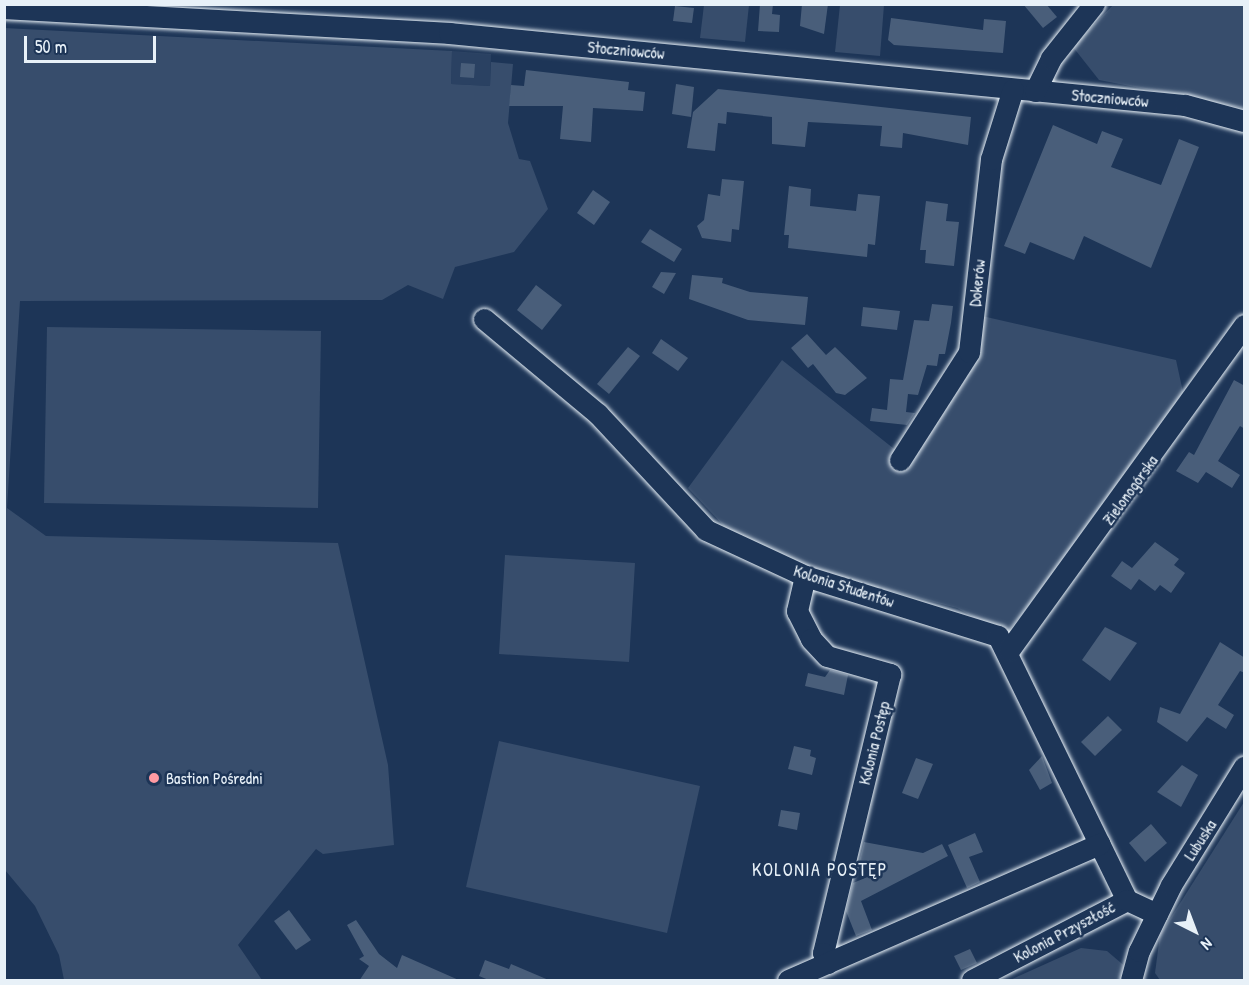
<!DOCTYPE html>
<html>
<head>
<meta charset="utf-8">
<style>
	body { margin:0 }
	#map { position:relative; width:1249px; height:985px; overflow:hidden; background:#1d3557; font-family:"Patrick Hand",sans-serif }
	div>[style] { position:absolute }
	.built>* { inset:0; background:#2a4162 }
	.green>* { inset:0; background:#374d6c }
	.building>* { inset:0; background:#495e7a }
	.roads { filter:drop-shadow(0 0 2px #e8f1f8) drop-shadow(0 0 2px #e8f1f8) }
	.street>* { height:21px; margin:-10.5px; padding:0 10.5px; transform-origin:10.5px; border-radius:10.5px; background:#1d3557 }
	.dots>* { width:16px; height:16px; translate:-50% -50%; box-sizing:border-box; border:3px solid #1d3557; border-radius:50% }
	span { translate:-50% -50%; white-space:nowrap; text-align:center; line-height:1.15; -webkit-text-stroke:5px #1d3557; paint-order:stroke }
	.street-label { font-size:16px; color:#e8f1f8 }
	.poi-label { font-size:16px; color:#e8f1f8 }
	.left { translate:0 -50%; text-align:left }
	.neighbourhood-label { font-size:18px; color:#e8f1f8; letter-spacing:1.5px }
	.frame { position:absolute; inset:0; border:6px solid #e8f1f8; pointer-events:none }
	.north { position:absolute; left:1165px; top:901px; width:60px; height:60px; -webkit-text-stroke:4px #1d3557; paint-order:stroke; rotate:138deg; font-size:16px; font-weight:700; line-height:24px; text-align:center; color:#e8f1f8 }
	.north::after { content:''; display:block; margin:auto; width:21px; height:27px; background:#e8f1f8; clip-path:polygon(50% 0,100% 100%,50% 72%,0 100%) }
	.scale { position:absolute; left:24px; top:36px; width:132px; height:27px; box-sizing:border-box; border:3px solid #e8f1f8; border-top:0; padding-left:8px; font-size:18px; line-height:21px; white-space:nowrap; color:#e8f1f8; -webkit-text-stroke:4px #1d3557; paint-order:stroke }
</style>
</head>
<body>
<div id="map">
	<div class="built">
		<div style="clip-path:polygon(452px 51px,491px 54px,490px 86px,451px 84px)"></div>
	</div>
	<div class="green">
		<div style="clip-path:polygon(704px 5px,749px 5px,745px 42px,700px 38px)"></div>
		<div style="clip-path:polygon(840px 5px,884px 5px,880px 56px,835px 52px)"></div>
		<div style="clip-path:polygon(1113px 5px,1244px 5px,1244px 108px,1099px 80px,1073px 47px)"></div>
		<div style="clip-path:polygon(4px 28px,452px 51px,451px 84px,490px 86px,491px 62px,513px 64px,508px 123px,519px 159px,530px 161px,548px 209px,514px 252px,455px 267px,443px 299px,408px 285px,382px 300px,20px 301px,7px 508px,46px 536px,338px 543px,388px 765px,394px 845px,323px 854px,316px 849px,238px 945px,262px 980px,64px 980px,59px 955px,35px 906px,5px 870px)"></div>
		<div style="clip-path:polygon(982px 316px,1176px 360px,1183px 392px,1122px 487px,1006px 634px,957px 608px,781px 563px,739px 542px,688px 488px,782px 360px,898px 452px)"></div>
		<div style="clip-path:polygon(47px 327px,321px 331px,318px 508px,44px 503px)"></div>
		<div style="clip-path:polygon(505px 555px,635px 563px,629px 662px,499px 654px)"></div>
		<div style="clip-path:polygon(499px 741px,700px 786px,667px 933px,466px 887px)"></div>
		<div style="clip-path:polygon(1244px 802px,1244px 980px,1160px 980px,1155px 973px,1160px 935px)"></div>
		<div style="clip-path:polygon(1081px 948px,1107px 951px,1141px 980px,1010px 980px)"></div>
	</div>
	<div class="building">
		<div style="clip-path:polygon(760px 4px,773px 4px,772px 14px,780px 15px,779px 32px,758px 31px)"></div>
		<div style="clip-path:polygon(802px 4px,828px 4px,824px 34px,800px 26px)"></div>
		<div style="clip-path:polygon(1023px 4px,1046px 4px,1057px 17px,1043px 28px)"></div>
		<div style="clip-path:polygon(675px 6px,694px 8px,692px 23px,673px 21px)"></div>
		<div style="clip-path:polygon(891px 18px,983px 30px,984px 19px,1006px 21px,1003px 53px,894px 45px,888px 40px)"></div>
		<div style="clip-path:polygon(461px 63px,475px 64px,474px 78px,460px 77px)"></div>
		<div style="clip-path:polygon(526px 70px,629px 82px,628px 90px,645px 92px,643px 111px,593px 108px,591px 142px,560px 139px,563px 106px,509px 106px,511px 85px,524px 86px)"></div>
		<div style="clip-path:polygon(676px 84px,694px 87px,691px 117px,672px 114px)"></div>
		<div style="clip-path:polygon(718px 89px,971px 117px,968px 145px,903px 133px,902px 148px,880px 146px,882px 126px,808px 122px,805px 147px,772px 144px,772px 117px,727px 112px,726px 124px,718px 123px,715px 151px,687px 148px,693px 112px)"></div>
		<div style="clip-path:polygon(1053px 125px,1097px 144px,1102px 131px,1123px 139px,1111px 167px,1161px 185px,1179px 139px,1199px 147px,1151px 268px,1084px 236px,1074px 260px,1030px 242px,1025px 254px,1004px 246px)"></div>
		<div style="clip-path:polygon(722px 179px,744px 181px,739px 230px,732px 229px,731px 242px,702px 238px,697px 226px,704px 220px,708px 194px,720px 196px)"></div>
		<div style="clip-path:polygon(789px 186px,811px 189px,810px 206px,856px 211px,858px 194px,880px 196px,875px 245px,868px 244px,867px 257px,788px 248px,789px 235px,784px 235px)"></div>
		<div style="clip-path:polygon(593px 190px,610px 202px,594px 225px,577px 213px)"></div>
		<div style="clip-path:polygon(926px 201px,948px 204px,946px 221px,959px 222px,954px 266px,925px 263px,926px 250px,920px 250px)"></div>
		<div style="clip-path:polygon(650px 229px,682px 249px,674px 262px,641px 242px)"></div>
		<div style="clip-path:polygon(661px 272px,676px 273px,664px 294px,652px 287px)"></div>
		<div style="clip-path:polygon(692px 275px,723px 278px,722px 283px,750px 292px,808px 297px,805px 325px,748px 320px,689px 299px)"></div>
		<div style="clip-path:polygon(536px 285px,562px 305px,542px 330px,517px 310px)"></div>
		<div style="clip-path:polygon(932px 304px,953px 306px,951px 323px,945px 354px,939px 354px,937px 366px,927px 365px,918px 395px,908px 394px,906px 412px,915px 413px,907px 425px,870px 421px,872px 408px,887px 410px,890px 379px,903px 380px,914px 320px,929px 321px)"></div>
		<div style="clip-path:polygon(863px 307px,900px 311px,897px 330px,861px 326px)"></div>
		<div style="clip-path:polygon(807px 334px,826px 355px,835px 347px,867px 378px,845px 395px,836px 393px,813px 364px,808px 368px,791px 348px)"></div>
		<div style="clip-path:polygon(661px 339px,688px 358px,678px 371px,652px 353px)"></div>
		<div style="clip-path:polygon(628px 347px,640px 356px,609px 394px,597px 384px)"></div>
		<div style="clip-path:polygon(1234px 380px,1245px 386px,1245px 429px,1240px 426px,1218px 461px,1240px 475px,1232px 488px,1206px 472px,1198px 483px,1176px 471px,1189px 452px,1194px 455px)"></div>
		<div style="clip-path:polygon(1155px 542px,1179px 559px,1174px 565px,1185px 573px,1171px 593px,1160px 585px,1155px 591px,1139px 579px,1131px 590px,1111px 576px,1122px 561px,1132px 568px)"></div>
		<div style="clip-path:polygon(1105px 627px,1137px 643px,1110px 681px,1082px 660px)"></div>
		<div style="clip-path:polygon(1220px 642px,1245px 658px,1245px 673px,1240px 671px,1218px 705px,1234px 715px,1226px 729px,1207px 717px,1187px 742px,1157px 722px,1160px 707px,1180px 714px)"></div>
		<div style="clip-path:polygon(830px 670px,848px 675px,844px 695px,805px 686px,808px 673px,825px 677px)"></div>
		<div style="clip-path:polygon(1108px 716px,1122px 730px,1095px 756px,1081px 742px)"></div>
		<div style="clip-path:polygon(794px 746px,811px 750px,810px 756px,816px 758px,812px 775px,788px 769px)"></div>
		<div style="clip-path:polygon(1042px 756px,1052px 783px,1040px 790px,1029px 770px)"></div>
		<div style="clip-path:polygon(916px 758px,933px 764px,918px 799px,902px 793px)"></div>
		<div style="clip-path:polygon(1182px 765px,1198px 775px,1181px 807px,1157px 792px)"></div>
		<div style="clip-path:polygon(781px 810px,800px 813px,797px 830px,778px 826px)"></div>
		<div style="clip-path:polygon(1151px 824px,1167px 843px,1145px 862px,1129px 843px)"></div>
		<div style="clip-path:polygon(975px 833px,983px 852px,969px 857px,980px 882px,967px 888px,948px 845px)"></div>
		<div style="clip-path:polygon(864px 842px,923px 853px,942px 844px,948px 856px,861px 901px,872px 930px,856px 936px,846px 911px,853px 883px,887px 869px,859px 862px)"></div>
		<div style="clip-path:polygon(289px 910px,311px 940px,296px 950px,274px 921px)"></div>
		<div style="clip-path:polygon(356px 920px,379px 954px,397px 968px,402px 955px,461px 981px,359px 981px,369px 966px,359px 959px,364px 956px,347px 925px)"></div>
		<div style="clip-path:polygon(970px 949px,977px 963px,961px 970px,954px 956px)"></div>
		<div style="clip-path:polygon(485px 960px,509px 969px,511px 964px,551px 981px,491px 981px,479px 976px)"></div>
	</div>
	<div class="roads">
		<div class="street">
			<div style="left:4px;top:8px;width:446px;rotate:3.2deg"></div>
			<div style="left:449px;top:33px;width:740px;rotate:5.59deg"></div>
			<div style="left:1185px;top:105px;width:61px;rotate:15.2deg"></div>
			<div style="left:1035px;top:91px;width:37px;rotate:-64deg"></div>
			<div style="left:1051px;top:58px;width:69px;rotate:-51.5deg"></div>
			<div style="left:484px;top:319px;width:148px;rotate:39.8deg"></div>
			<div style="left:598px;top:414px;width:158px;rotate:47deg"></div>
			<div style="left:706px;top:530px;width:109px;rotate:24.9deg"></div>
			<div style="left:805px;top:576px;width:202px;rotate:17.3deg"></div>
			<div style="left:998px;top:636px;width:294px;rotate:64deg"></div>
			<div style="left:900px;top:460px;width:128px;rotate:-57.4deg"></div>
			<div style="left:969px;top:352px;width:194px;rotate:-83.5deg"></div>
			<div style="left:991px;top:159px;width:73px;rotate:-72.6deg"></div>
			<div style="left:805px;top:576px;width:36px;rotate:103deg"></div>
			<div style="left:797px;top:611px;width:31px;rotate:63deg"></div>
			<div style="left:811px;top:639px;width:23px;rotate:47deg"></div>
			<div style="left:827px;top:656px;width:66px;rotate:15.9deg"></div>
			<div style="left:890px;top:674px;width:287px;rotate:103.5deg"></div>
			<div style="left:823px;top:953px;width:11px;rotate:63deg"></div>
			<div style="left:1009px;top:650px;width:401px;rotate:-54.1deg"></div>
			<div style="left:788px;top:980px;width:340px;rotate:-23.6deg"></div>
			<div style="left:972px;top:980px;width:174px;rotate:-27.3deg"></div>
			<div style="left:1127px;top:900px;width:33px;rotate:25deg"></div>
			<div style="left:1131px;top:980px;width:30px;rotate:-75deg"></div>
			<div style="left:1139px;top:951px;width:73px;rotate:-64.1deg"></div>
			<div style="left:1171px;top:885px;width:139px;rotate:-58.3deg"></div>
		</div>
	</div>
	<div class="dots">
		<div style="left:154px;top:778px;background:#ff9aa2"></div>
	</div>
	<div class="street-label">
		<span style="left:626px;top:50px;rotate:5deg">Stoczniowców</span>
		<span style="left:1110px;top:98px;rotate:5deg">Stoczniowców</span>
		<span style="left:977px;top:283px;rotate:-84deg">Dokerów</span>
		<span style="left:1130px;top:490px;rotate:-54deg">Zielonogórska</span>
		<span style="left:844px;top:586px;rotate:18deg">Kolonia Studentów</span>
		<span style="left:874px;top:743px;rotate:-76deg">Kolonia Postęp</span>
		<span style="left:1200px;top:840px;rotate:-57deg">Lubuska</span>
		<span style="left:1064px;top:932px;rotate:-28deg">Kolonia Przyszłość</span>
	</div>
	<div class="poi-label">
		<span class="left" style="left:166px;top:778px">Bastion Pośredni</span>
	</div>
	<div class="neighbourhood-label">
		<span style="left:820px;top:870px">KOLONIA POSTĘP</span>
	</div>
	<div class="frame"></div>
	<div class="north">N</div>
	<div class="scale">50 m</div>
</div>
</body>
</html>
